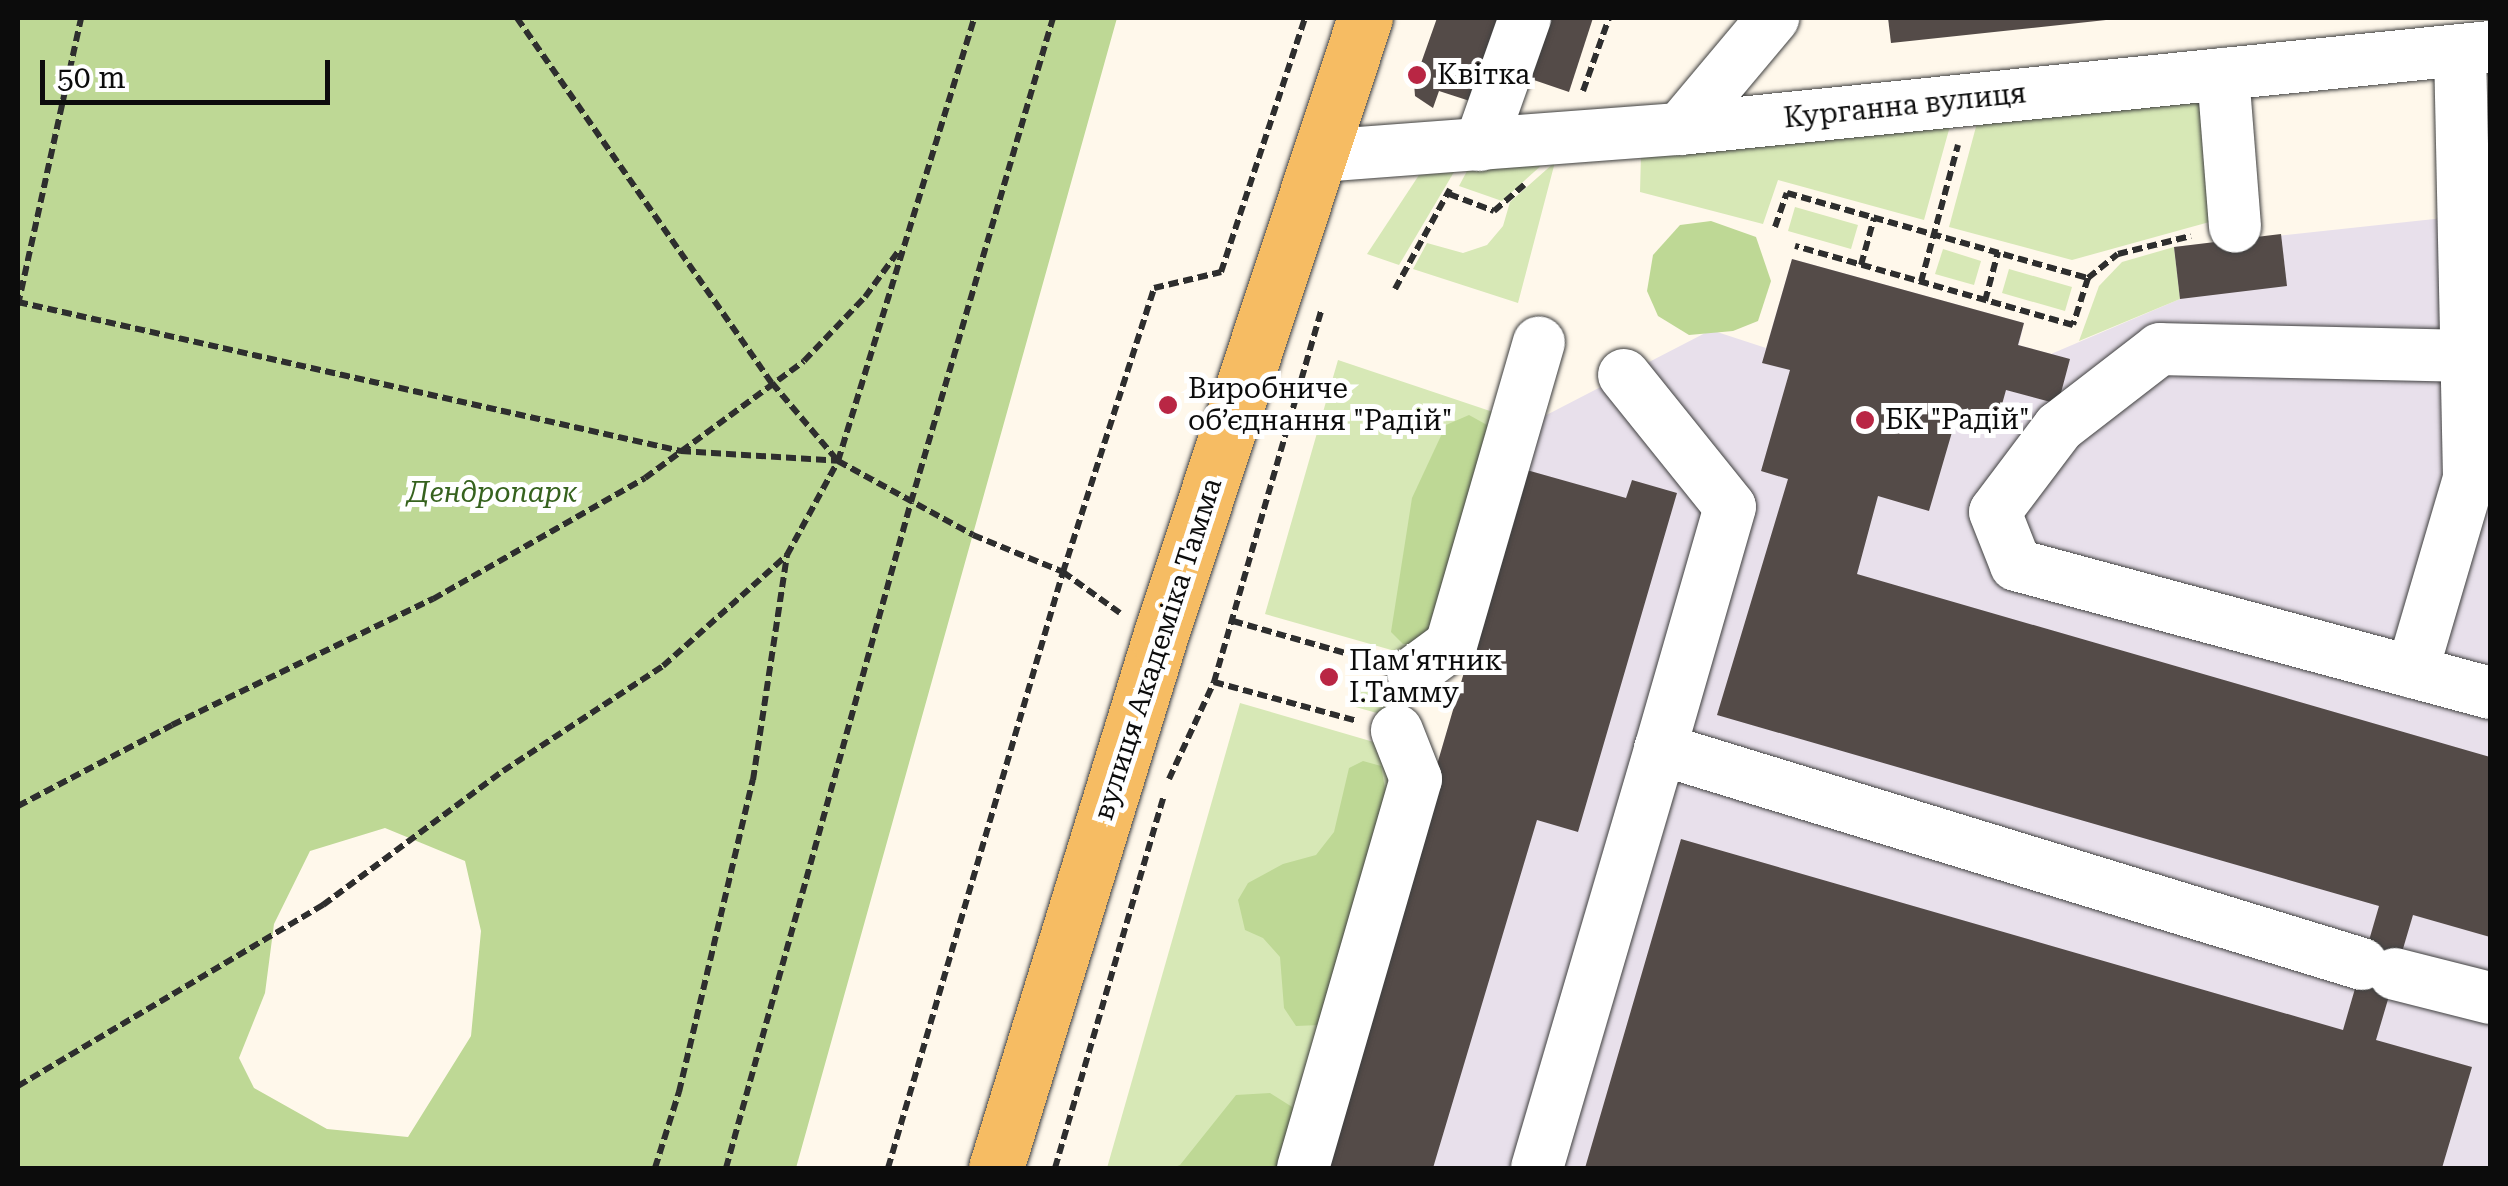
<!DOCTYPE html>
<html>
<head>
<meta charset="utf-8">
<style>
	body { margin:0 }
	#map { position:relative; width:2508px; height:1186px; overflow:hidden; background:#fff8eb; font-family:"Roboto Serif",serif }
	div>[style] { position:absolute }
	.industrial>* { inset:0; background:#e8e0eb }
	.green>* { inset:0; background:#d7e8b6 }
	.forest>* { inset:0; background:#bed895 }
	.building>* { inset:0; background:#544b48 }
	.path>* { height:6px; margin-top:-3px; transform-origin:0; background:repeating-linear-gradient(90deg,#2e2e2e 0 10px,transparent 0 15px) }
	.roads { filter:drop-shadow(0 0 2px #3f3f3f) drop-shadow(0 0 2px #3f3f3f) }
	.minor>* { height:52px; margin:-26px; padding:0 26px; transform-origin:26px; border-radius:26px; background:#fff }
	.major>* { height:55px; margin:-27.5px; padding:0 27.5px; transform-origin:27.5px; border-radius:27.5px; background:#f6bc63 }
	.dots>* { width:28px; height:28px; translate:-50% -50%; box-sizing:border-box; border:5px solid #fff; border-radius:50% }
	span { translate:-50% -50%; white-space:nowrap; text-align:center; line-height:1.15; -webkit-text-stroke:10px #fff; paint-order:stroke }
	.poi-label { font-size:28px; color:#0c0c0c }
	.left { translate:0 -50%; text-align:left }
	.street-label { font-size:28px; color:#0c0c0c }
	.park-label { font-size:28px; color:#36621e; font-style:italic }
	.frame { position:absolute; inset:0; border:20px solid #0c0c0c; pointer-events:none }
	.scale { position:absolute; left:40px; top:60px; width:290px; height:45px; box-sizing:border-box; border:5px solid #0c0c0c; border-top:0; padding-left:12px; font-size:30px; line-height:35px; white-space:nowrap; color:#0c0c0c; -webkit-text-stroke:8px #fff; paint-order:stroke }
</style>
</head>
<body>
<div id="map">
	<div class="industrial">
		<div style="clip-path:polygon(2490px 213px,2490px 1168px,1319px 1168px,1465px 670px,1529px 424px,1711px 330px,1766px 348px,1792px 259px,2024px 323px,2019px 345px,2051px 354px,2180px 299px,2174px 247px)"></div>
	</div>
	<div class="green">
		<div style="clip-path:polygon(2205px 102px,2213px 221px,2072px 260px,1949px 227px,1977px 123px)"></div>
		<div style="clip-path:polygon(1950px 126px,1924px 220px,1778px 180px,1763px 224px,1640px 192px,1641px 154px)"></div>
		<div style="clip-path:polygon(1555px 162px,1518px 303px,1413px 269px,1427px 243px,1463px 253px,1487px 245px,1503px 226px,1510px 202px)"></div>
		<div style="clip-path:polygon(1544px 163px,1502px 201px,1459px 186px,1467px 171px)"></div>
		<div style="clip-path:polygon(1454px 172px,1399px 265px,1367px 254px,1419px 175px)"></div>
		<div style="clip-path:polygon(1795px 207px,1858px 225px,1851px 249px,1788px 231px)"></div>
		<div style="clip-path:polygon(2174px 247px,2180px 299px,2079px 341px,2099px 286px,2122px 262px)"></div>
		<div style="clip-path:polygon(1943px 249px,1981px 261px,1974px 285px,1935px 274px)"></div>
		<div style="clip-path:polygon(2009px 269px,2072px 287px,2065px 311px,2002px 293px)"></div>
		<div style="clip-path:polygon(1338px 360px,1505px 416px,1409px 655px,1265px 614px)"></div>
		<div style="clip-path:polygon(1360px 676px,1400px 687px,1391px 717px,1352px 706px)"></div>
		<div style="clip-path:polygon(1240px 703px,1384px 745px,1400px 781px,1288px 1168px,1107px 1168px)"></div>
	</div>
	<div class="forest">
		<div style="clip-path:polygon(evenodd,18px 18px,1117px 18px,796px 1168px,18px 1168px,18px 18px,385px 828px,465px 861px,481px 931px,471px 1036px,408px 1137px,327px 1129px,254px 1088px,239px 1058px,265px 993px,274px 924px,310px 851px,385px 828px)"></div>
		<div style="clip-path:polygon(1711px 221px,1756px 237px,1771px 281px,1758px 321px,1733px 331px,1689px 335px,1658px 316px,1647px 291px,1653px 255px,1680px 225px)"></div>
		<div style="clip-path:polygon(1469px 415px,1496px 430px,1429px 644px,1403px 644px,1391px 632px,1412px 498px,1446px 425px)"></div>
		<div style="clip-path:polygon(1363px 761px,1381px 766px,1389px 812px,1320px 1025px,1296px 1026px,1284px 1008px,1280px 957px,1263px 938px,1245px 930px,1238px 900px,1248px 883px,1283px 864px,1316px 855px,1334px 832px,1349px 768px)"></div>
		<div style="clip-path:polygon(1270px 1093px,1297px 1110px,1295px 1168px,1172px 1168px,1180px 1165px,1236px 1095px)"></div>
	</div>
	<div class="building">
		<div style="clip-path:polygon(1437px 18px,1505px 18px,1476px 103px,1439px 91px,1433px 108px,1415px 96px,1414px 83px)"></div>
		<div style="clip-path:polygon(1544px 18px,1593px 18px,1569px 92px,1525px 77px)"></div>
		<div style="clip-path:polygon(1888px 18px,2106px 18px,2106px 20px,1891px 43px)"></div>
		<div style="clip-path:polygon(2281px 234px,2287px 286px,2180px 299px,2174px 247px)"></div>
		<div style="clip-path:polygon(1792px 259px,2024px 323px,2018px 345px,2070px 359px,2058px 404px,2006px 390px,1996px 426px,1957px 415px,1929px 511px,1878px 496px,1857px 574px,2490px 757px,2490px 937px,2413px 915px,2376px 1040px,2472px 1067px,2442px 1168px,1585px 1168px,1681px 839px,2343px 1030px,2379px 906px,1717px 715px,1788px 479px,1761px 471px,1790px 370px,1762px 363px)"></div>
		<div style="clip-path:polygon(1516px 467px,1626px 498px,1632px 480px,1677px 493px,1578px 832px,1537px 820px,1433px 1168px,1319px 1168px,1465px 669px,1458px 667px)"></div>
	</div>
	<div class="path">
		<div style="left:517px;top:18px;width:445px;rotate:55.1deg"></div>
		<div style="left:772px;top:383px;width:101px;rotate:49.8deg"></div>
		<div style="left:1583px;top:91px;width:77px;rotate:-70.4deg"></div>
		<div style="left:1449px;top:194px;width:48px;rotate:20.7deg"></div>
		<div style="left:1494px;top:211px;width:40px;rotate:-41deg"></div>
		<div style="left:1775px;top:227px;width:36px;rotate:-71deg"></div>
		<div style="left:1787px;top:193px;width:313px;rotate:15.8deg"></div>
		<div style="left:2088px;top:278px;width:49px;rotate:107.7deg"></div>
		<div style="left:2073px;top:325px;width:289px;rotate:-164.1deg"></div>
		<div style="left:1861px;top:265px;width:49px;rotate:-74.5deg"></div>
		<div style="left:2088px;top:278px;width:38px;rotate:-39deg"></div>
		<div style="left:2118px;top:254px;width:75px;rotate:-13.9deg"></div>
		<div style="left:1921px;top:282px;width:142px;rotate:-74.9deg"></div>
		<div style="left:1395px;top:289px;width:114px;rotate:-61.2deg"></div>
		<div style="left:1985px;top:301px;width:51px;rotate:-75.1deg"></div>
		<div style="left:18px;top:302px;width:680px;rotate:12.67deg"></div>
		<div style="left:681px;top:451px;width:157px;rotate:3.6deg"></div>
		<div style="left:838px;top:461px;width:154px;rotate:28.7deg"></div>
		<div style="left:973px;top:535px;width:97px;rotate:22.3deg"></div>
		<div style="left:1063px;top:572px;width:70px;rotate:35.7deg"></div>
		<div style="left:18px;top:305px;width:294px;rotate:-77.6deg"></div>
		<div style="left:1233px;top:621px;width:146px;rotate:15.9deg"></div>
		<div style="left:1214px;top:682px;width:149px;rotate:15.2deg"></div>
		<div style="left:1169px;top:779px;width:107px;rotate:-65.1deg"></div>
		<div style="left:1214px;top:682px;width:386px;rotate:-73.9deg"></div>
		<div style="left:18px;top:806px;width:174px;rotate:-27.7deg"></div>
		<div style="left:172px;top:725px;width:290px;rotate:-25.8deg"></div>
		<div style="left:433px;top:599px;width:244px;rotate:-29.7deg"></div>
		<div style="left:645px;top:478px;width:197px;rotate:-36.3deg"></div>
		<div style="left:804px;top:361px;width:88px;rotate:-46.4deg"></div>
		<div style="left:865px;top:297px;width:59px;rotate:-53.9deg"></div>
		<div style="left:18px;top:1086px;width:355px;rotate:-30.7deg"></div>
		<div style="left:323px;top:905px;width:224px;rotate:-36.7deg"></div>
		<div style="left:503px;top:771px;width:191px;rotate:-33.3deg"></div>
		<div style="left:663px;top:666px;width:166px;rotate:-41.8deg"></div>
		<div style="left:787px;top:555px;width:107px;rotate:-61.5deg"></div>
		<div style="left:838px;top:461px;width:463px;rotate:-72.9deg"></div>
		<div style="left:655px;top:1168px;width:80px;rotate:-72.5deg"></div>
		<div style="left:679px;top:1092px;width:321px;rotate:-76.7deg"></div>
		<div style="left:753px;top:780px;width:228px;rotate:-81.4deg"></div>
		<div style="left:726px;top:1168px;width:691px;rotate:-74.48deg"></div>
		<div style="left:911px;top:502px;width:504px;rotate:-73.65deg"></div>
		<div style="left:888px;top:1168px;width:621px;rotate:-73.64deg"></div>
		<div style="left:1063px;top:572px;width:298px;rotate:-72.2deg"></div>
		<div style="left:1154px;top:288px;width:69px;rotate:-13.4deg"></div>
		<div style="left:1221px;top:272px;width:268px;rotate:-71.7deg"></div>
		<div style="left:1055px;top:1168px;width:389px;rotate:-73.7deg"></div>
	</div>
	<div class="roads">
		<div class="minor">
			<div style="left:2223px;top:74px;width:153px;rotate:85.5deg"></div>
			<div style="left:1680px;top:129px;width:145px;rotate:-50deg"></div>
			<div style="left:1480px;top:145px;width:135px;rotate:-70.5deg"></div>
			<div style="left:1319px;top:156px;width:362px;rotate:-4.3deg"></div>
			<div style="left:1680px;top:129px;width:814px;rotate:-5.78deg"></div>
			<div style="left:2467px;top:356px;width:307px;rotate:-178.7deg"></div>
			<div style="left:2160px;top:349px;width:128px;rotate:142.3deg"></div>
			<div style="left:2059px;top:427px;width:106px;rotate:127deg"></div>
			<div style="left:1995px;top:512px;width:57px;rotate:68.4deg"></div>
			<div style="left:2016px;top:565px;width:491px;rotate:15.1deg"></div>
			<div style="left:1624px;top:375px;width:169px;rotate:51.2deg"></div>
			<div style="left:1730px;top:507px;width:252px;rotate:106.1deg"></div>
			<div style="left:1660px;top:749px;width:734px;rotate:17.03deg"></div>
			<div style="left:2412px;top:672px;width:202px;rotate:-73.6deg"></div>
			<div style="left:2469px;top:478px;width:428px;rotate:-91.2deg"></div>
			<div style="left:1413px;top:673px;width:47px;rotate:-36.4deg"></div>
			<div style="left:1451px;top:645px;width:315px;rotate:-73.8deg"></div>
			<div style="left:2395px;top:974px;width:98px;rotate:14.2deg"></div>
			<div style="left:1303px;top:1168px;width:405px;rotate:-73.8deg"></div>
			<div style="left:1416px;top:779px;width:52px;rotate:-111.6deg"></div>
			<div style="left:1537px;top:1168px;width:437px;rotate:-73.6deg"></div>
		</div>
		<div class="major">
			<div style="left:996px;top:1168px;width:553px;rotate:-72.84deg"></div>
			<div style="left:1159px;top:640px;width:655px;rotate:-71.68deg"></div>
		</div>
	</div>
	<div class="dots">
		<div style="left:1417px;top:75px;background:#b92644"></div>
		<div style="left:1168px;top:405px;background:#b92644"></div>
		<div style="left:1865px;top:420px;background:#b92644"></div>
		<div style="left:1329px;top:677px;background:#b92644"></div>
	</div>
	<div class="poi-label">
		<span class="left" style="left:1437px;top:75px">Квітка</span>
		<span class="left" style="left:1188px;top:405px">Виробниче<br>об’єднання "Радій"</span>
		<span class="left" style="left:1885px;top:420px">БК "Радій"</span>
		<span class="left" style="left:1349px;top:677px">Пам'ятник<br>І.Тамму</span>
	</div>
	<div class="street-label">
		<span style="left:1905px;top:106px;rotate:-6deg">Курганна вулиця</span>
		<span style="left:1158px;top:649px;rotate:-72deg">вулиця Академіка Тамма</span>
	</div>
	<div class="park-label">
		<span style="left:492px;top:493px">Дендропарк</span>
	</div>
	<div class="frame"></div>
	<div class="scale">50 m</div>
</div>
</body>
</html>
